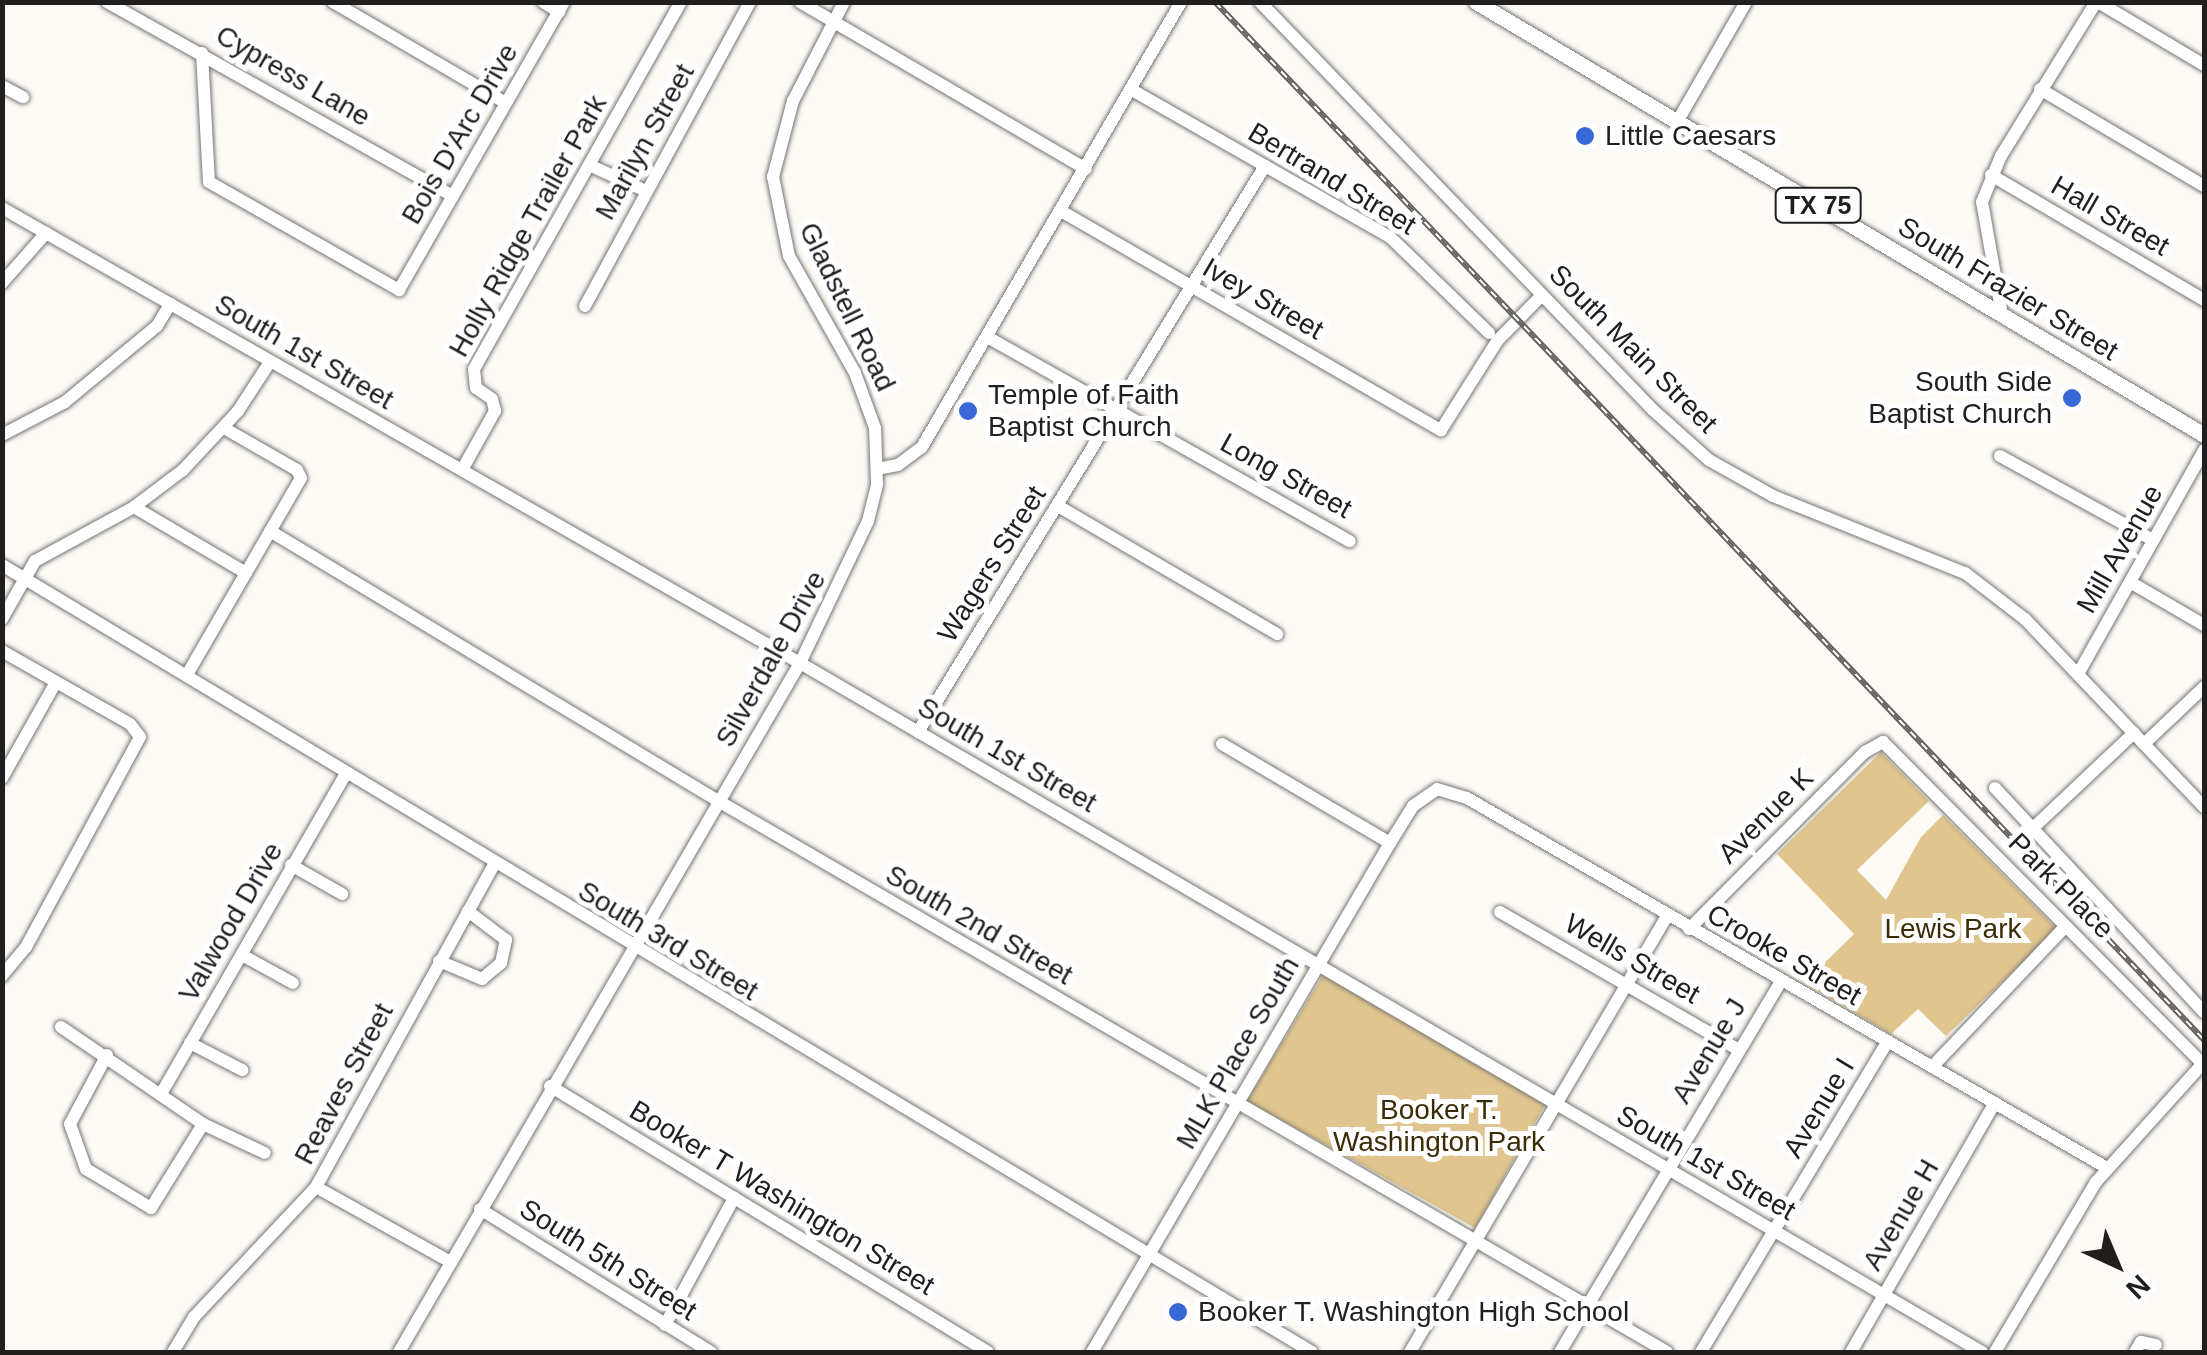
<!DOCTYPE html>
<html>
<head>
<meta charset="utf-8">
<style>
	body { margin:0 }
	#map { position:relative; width:2207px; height:1355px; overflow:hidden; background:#fefbf6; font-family:Arial,sans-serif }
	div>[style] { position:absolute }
	.green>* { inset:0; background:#e0c68e }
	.roads { filter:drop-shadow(0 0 2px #767470) drop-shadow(0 0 2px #767470) }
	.minor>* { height:12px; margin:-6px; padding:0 6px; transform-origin:6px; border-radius:6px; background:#fff }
	.major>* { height:15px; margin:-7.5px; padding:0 7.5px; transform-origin:7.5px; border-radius:7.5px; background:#fff }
	.rail>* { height:6px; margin-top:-3px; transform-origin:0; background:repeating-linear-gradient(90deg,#fff 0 8px,#63615e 0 16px); box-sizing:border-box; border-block:2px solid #63615e }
	.dots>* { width:28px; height:28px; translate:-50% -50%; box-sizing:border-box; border:5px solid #fff; border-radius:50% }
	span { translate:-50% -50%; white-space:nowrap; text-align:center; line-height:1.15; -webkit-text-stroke:10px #fff; paint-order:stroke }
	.shield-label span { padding:2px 8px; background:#fff; border:2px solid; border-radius:8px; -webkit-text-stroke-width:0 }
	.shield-label { font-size:25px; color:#201f1d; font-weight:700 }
	.street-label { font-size:28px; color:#201f1d }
	.poi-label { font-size:28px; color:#201f1d }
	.left { translate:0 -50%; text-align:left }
	.right { translate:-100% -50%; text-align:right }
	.park-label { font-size:28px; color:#3a2c06 }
	.frame { position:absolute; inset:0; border:5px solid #201f1d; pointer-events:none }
	.north { position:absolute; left:2067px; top:1215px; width:100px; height:100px; -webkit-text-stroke:8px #fff; paint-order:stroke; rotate:136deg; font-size:28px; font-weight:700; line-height:40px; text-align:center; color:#201f1d }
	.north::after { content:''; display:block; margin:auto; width:35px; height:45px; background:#201f1d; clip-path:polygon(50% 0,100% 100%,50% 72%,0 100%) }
</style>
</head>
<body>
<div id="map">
	<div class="green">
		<div style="clip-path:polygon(1881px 752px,1929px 801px,1857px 870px,1886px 900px,1921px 837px,1943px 815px,2057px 929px,1946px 1036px,1918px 1009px,1891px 1034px,1804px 983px,1854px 934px,1777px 854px)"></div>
		<div style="clip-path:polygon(1323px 975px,1545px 1105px,1475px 1228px,1247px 1101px)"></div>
	</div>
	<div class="roads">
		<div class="minor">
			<div style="left:107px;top:2px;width:396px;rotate:29.3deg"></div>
			<div style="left:333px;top:2px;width:200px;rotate:30.3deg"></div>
			<div style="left:543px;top:2px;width:19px;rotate:32deg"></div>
			<div style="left:800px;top:2px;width:331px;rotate:30.3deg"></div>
			<div style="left:1260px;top:2px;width:566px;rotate:46.07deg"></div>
			<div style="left:1653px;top:410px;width:75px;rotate:41.8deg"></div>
			<div style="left:1709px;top:460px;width:73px;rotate:29.4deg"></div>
			<div style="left:1773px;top:496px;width:207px;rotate:21.9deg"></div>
			<div style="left:1965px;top:573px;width:76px;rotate:37.5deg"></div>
			<div style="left:2025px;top:619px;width:260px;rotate:46.4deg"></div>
			<div style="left:2098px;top:2px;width:123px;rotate:30.7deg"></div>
			<div style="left:202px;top:53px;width:129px;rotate:86.9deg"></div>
			<div style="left:209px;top:182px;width:219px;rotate:29.6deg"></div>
			<div style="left:399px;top:290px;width:332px;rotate:-60.2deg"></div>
			<div style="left:2px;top:86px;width:24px;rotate:28deg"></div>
			<div style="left:2040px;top:89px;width:191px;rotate:30.6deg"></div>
			<div style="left:1132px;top:90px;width:297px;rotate:29.7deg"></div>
			<div style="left:1390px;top:237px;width:138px;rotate:44.1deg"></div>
			<div style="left:1677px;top:122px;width:138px;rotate:-60.1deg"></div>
			<div style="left:589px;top:165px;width:63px;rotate:24.5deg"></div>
			<div style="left:1991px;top:175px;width:247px;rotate:30.4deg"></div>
			<div style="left:2px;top:208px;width:919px;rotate:29.69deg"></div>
			<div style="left:800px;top:663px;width:1368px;rotate:30.24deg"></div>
			<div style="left:1061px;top:211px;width:439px;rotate:30deg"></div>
			<div style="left:1441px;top:430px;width:107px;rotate:-57.7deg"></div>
			<div style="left:1498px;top:340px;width:63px;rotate:-45.6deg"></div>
			<div style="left:2px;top:283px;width:67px;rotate:-48.7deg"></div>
			<div style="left:585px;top:306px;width:346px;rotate:-61.5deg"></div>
			<div style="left:2002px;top:315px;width:115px;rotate:-100deg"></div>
			<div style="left:1982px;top:202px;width:50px;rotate:-67.6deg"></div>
			<div style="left:2001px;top:156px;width:181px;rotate:-58.3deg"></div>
			<div style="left:989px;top:338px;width:414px;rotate:29.4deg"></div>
			<div style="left:2px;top:435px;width:71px;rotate:-27.6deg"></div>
			<div style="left:65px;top:402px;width:119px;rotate:-39.6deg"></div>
			<div style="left:157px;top:326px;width:26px;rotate:-59deg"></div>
			<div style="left:2000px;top:456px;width:175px;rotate:28.8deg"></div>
			<div style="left:877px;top:469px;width:21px;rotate:-11deg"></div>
			<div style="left:898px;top:465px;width:30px;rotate:-37deg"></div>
			<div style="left:922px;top:447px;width:515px;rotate:-59.8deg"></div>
			<div style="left:462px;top:470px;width:68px;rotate:-60.8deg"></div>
			<div style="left:495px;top:411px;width:12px;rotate:-104deg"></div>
			<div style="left:492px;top:399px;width:19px;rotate:-145deg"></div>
			<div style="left:476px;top:388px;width:19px;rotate:-96deg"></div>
			<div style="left:474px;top:369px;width:421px;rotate:-60.6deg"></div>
			<div style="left:1058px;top:506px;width:254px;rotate:30.3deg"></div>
			<div style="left:134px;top:507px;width:130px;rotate:30.5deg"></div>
			<div style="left:270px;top:531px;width:525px;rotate:31.06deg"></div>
			<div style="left:720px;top:802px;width:1095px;rotate:30.15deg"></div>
			<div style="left:2px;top:565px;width:1528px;rotate:31deg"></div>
			<div style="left:2130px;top:582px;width:86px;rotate:30.2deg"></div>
			<div style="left:2px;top:619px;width:67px;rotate:-60.4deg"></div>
			<div style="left:35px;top:561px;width:113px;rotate:-28.6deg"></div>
			<div style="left:134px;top:507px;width:61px;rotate:-37.1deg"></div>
			<div style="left:183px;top:470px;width:81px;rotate:-47deg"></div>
			<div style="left:238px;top:411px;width:59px;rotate:-56.9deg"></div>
			<div style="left:2px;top:651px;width:147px;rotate:29.7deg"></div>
			<div style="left:130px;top:724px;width:16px;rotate:52deg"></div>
			<div style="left:140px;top:737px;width:239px;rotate:118.5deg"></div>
			<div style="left:26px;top:947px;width:38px;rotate:130deg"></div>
			<div style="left:188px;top:673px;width:225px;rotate:-59.9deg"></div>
			<div style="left:301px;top:478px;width:9px;rotate:-117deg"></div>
			<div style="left:297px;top:470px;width:84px;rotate:-150.1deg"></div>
			<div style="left:2078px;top:674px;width:257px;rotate:-60.6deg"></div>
			<div style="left:918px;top:732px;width:664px;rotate:-58.49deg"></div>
			<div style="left:1222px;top:744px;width:195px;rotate:30.5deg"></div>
			<div style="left:2144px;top:744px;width:83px;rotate:-43.5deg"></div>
			<div style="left:2px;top:778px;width:110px;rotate:-60.6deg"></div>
			<div style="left:1995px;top:788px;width:306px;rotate:47deg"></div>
			<div style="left:2032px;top:829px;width:140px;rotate:-43.3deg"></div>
			<div style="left:291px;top:865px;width:59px;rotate:29.6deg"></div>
			<div style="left:1500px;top:912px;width:274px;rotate:30deg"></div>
			<div style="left:1689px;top:929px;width:250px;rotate:-45.2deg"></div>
			<div style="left:1865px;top:752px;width:21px;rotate:-29deg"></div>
			<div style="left:1883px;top:742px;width:455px;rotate:45.2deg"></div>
			<div style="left:242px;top:955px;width:58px;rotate:28.8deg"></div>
			<div style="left:439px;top:961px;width:47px;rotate:22.7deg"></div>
			<div style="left:482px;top:979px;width:25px;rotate:-40deg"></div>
			<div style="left:501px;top:963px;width:24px;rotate:-78deg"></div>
			<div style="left:506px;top:940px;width:48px;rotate:-142.7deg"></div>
			<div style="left:61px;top:1027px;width:172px;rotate:34.3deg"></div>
			<div style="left:203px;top:1124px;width:68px;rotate:25.1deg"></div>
			<div style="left:190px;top:1043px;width:59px;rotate:27.4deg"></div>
			<div style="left:107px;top:1055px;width:78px;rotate:118.2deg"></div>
			<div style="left:70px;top:1124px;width:48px;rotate:70.4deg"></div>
			<div style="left:86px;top:1169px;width:76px;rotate:31deg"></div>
			<div style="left:151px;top:1208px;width:99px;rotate:-58.2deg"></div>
			<div style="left:1932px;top:1067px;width:193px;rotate:-46.5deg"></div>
			<div style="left:550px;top:1086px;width:512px;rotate:31.27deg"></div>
			<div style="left:161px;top:1094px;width:368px;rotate:-60deg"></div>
			<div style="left:316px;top:1187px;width:152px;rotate:29.1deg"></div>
			<div style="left:480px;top:1209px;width:272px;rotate:31.8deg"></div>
			<div style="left:665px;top:1325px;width:145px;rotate:-61.5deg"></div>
			<div style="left:173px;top:1352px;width:41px;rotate:-59deg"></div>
			<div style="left:194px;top:1317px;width:178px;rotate:-46.8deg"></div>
			<div style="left:316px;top:1187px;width:368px;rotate:-61.1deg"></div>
			<div style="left:399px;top:1352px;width:797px;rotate:-59.8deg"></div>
			<div style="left:800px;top:663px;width:157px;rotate:-64.4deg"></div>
			<div style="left:868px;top:521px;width:38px;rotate:-76deg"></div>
			<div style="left:877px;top:484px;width:56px;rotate:-92deg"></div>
			<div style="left:875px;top:428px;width:59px;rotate:-110deg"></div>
			<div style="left:855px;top:373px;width:134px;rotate:-119.4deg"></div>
			<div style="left:789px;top:256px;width:81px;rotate:-101.4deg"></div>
			<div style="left:773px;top:177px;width:79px;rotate:-75.3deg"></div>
			<div style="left:793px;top:101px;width:111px;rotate:-62.7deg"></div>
			<div style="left:1092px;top:1352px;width:590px;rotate:-59.65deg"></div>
			<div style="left:1390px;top:843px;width:44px;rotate:-58.1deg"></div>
			<div style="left:1413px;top:806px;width:29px;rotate:-35deg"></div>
			<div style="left:1437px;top:789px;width:31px;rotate:17deg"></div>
			<div style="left:1467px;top:798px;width:739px;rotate:30.03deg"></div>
			<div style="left:1410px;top:1352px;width:506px;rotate:-59.48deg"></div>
			<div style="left:1560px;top:1352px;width:431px;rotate:-59.2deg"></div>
			<div style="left:1701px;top:1352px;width:361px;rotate:-59deg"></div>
			<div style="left:1851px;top:1352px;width:288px;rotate:-60deg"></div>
			<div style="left:1995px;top:1352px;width:198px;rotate:-59.3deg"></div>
			<div style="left:2096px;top:1182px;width:161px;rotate:-48deg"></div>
			<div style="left:2135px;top:1352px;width:12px;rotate:-59deg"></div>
			<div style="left:2141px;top:1342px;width:15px;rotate:11deg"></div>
		</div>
		<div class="major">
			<div style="left:1476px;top:2px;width:847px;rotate:30.74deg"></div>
		</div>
	</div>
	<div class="rail">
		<div style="left:1215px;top:2px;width:1434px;rotate:46.38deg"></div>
	</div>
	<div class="dots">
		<div style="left:1585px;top:136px;background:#3867d7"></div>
		<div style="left:2072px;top:398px;background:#3867d7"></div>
		<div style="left:968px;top:411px;background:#3867d7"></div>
		<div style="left:1178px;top:1312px;background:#3867d7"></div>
	</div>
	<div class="shield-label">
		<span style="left:1818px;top:205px">TX 75</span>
	</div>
	<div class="street-label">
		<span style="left:293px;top:76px;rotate:30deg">Cypress Lane</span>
		<span style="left:460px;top:134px;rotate:-60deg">Bois D'Arc Drive</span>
		<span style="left:645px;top:142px;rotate:-61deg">Marilyn Street</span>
		<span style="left:1332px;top:179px;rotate:31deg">Bertrand Street</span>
		<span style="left:2110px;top:216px;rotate:30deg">Hall Street</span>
		<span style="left:528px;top:226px;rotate:-61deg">Holly Ridge Trailer Park</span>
		<span style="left:2008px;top:289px;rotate:31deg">South Frazier Street</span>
		<span style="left:1263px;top:299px;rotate:30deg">Ivey Street</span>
		<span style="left:847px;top:307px;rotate:64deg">Gladstell Road</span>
		<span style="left:1633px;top:349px;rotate:45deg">South Main Street</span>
		<span style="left:304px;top:352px;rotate:30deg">South 1st Street</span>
		<span style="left:1286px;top:476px;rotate:29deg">Long Street</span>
		<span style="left:2120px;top:549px;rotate:-60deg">Mill Avenue</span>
		<span style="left:992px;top:564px;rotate:-58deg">Wagers Street</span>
		<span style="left:771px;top:659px;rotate:-61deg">Silverdale Drive</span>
		<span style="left:1007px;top:755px;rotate:30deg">South 1st Street</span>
		<span style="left:1766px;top:816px;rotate:-45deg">Avenue K</span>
		<span style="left:2061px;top:886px;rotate:45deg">Park Place</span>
		<span style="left:231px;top:922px;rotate:-60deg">Valwood Drive</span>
		<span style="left:979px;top:925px;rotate:30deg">South 2nd Street</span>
		<span style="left:668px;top:941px;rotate:31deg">South 3rd Street</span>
		<span style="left:1784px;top:955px;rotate:30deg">Crooke Street</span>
		<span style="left:1632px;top:959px;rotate:30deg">Wells Street</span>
		<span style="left:1709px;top:1051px;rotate:-59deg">Avenue J</span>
		<span style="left:1238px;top:1053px;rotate:-60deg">MLK Place South</span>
		<span style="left:344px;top:1084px;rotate:-62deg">Reaves Street</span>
		<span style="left:1819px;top:1108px;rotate:-59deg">Avenue I</span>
		<span style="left:1706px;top:1163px;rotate:30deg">South 1st Street</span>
		<span style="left:782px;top:1198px;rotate:31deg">Booker T Washington Street</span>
		<span style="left:1901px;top:1215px;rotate:-60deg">Avenue H</span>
		<span style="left:608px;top:1260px;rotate:32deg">South 5th Street</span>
	</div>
	<div class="poi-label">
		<span class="left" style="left:1605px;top:136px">Little Caesars</span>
		<span class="right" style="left:2052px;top:398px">South Side<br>Baptist Church</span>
		<span class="left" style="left:988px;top:411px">Temple of Faith<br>Baptist Church</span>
		<span class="left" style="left:1198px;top:1312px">Booker T. Washington High School</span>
	</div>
	<div class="park-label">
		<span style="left:1953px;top:929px">Lewis Park</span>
		<span style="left:1439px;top:1126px">Booker T.<br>Washington Park</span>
	</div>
	<div class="frame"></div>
	<div class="north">N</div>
</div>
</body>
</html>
